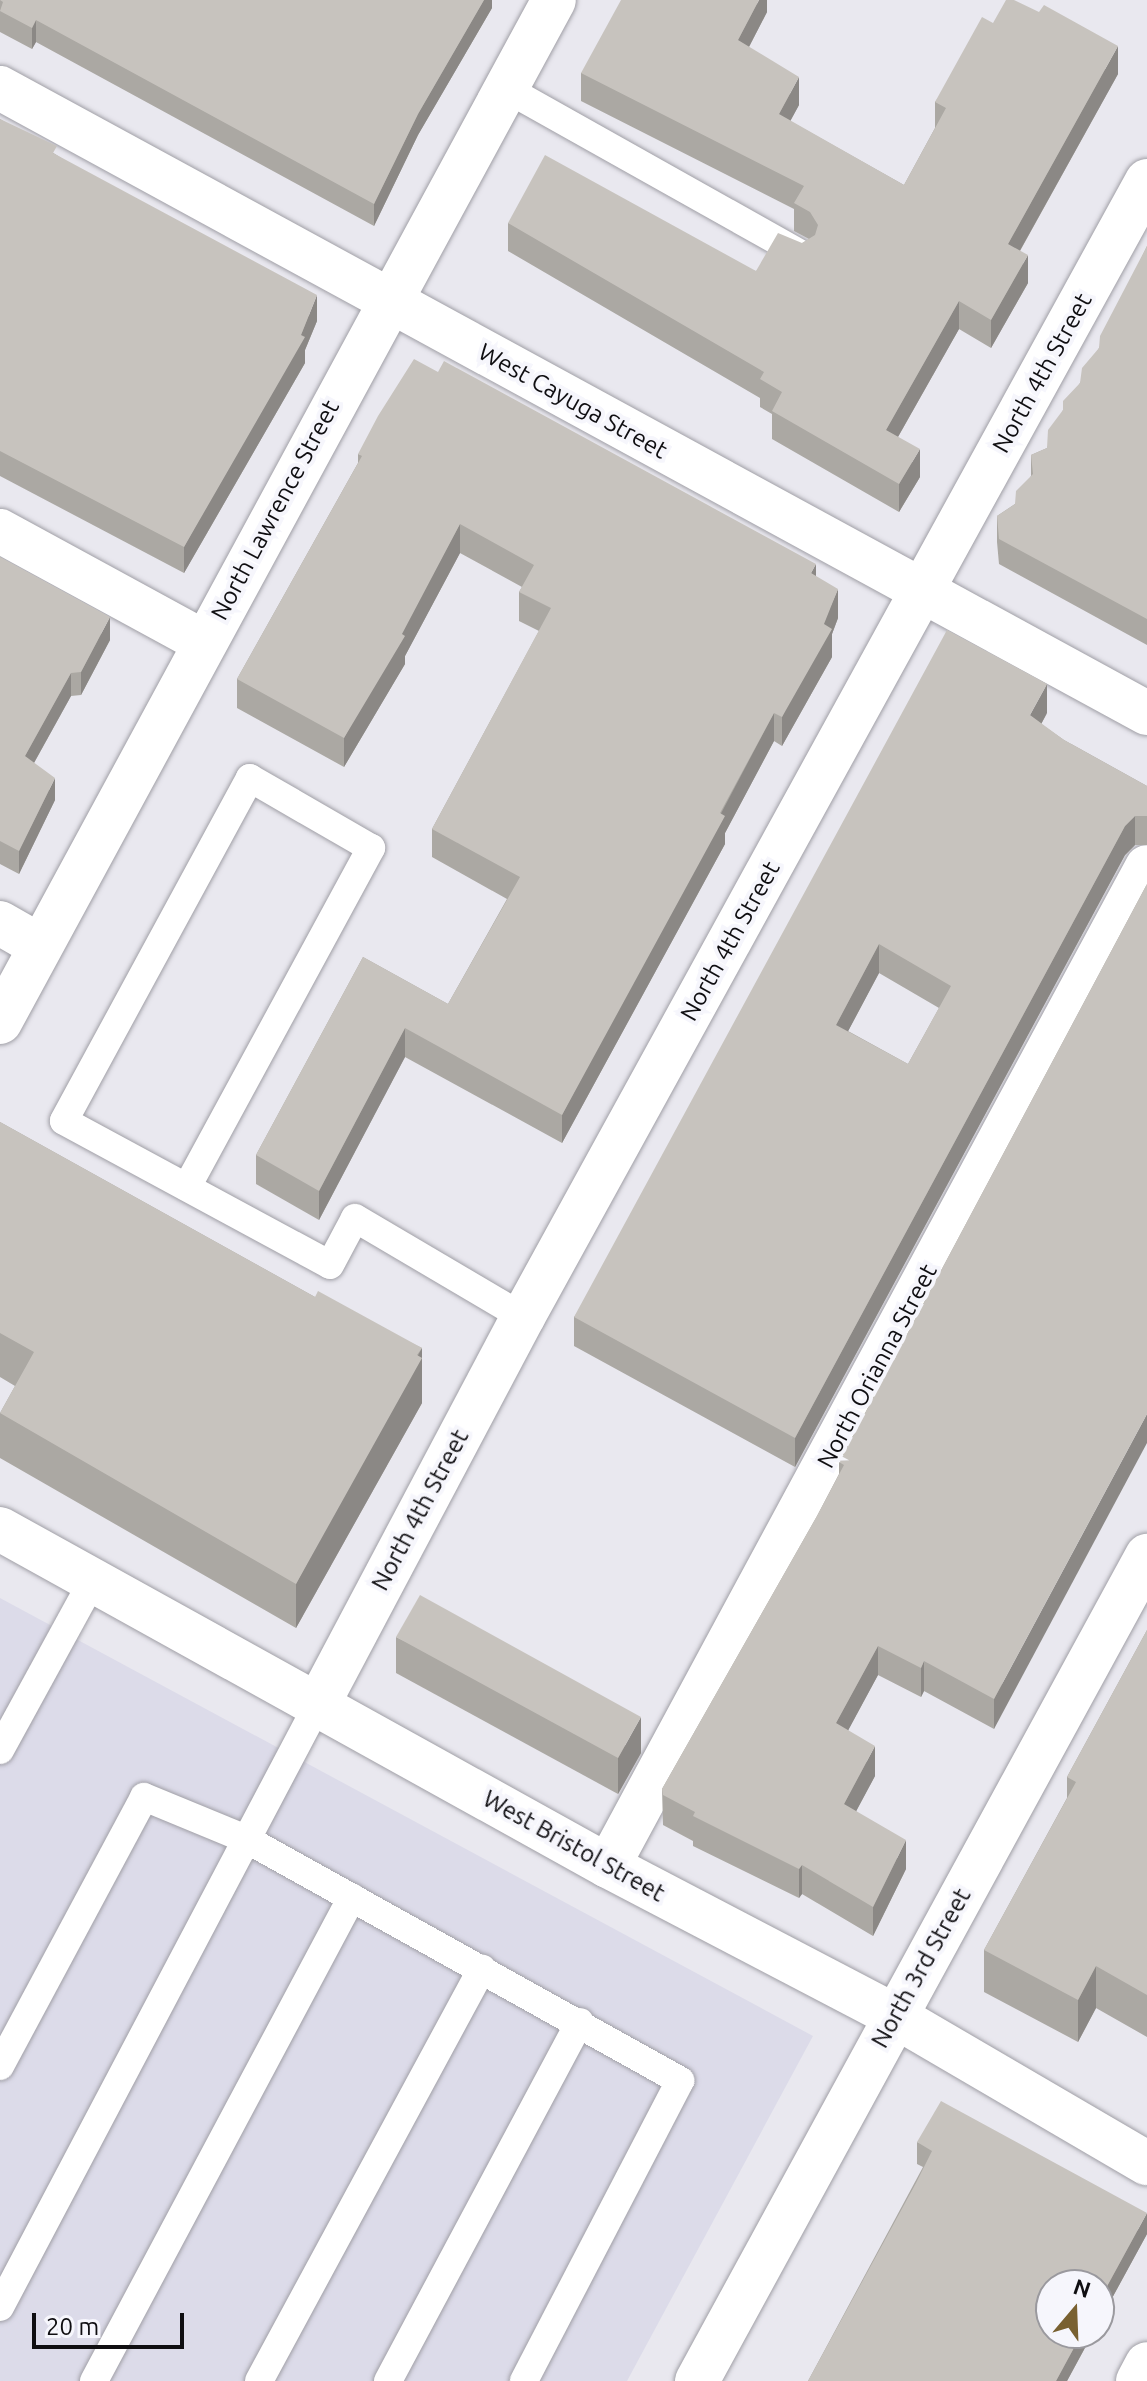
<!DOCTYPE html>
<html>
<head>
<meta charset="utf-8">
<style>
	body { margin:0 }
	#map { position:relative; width:1147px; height:2381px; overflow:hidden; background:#e9e8ef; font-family:Ubuntu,sans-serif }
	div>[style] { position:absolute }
	.built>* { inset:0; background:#dcdbe9 }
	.roads { filter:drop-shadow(0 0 2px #a09fa6) drop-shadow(0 0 2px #a09fa6) }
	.lane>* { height:28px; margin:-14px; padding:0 14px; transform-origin:14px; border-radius:14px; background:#fff }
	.street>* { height:44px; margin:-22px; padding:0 22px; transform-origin:22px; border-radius:22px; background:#fff }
	.wall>* { inset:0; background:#aba8a3 }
	.shaded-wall>* { inset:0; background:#8b8885 }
	.building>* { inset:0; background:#c7c3be }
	span { translate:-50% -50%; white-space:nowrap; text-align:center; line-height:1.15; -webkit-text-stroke:8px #f6f6fc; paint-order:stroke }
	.street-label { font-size:24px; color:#0f0e11 }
	.north { position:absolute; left:1035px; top:2269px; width:80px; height:80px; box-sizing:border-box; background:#f6f6fc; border:2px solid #9a999e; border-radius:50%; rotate:19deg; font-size:22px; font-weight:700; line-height:32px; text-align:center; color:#0f0e11 }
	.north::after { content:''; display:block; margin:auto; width:28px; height:36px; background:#796131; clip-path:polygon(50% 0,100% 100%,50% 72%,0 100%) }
	.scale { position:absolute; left:32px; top:2313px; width:152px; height:36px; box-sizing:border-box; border:4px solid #0f0e11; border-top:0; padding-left:10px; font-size:24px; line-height:28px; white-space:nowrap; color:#0f0e11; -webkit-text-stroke:6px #f6f6fc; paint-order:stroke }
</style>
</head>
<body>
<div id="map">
	<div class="built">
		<div style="clip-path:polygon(0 1598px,813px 2036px,627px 2381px,0 2381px)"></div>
	</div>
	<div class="roads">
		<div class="lane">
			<div style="left:505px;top:88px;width:339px;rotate:29.3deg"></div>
			<div style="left:187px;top:1187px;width:386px;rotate:-61.5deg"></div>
			<div style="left:371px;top:848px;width:140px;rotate:-150deg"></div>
			<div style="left:250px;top:778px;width:390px;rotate:118.5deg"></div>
			<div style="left:64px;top:1121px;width:302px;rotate:28.4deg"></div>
			<div style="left:330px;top:1265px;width:53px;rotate:-62deg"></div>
			<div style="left:355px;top:1218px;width:195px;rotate:30.5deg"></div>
			<div style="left:0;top:1750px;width:194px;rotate:-61.3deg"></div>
			<div style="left:0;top:2066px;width:305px;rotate:-61.8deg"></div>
			<div style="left:144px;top:1797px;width:110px;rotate:22.4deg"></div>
			<div style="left:246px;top:1839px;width:497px;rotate:29.1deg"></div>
			<div style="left:680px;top:2081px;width:338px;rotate:117.5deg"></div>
			<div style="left:0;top:2307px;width:682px;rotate:-62.19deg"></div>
			<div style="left:94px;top:2381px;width:548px;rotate:-61.94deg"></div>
			<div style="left:259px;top:2381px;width:469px;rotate:-61.6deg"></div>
			<div style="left:388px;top:2381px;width:407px;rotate:-61.9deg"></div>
		</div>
		<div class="street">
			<div style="left:0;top:88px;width:1306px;rotate:28.59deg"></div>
			<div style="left:0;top:531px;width:232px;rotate:28.6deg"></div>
			<div style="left:0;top:923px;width:46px;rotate:29.9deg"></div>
			<div style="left:0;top:1022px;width:1162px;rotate:-61.54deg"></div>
			<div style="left:0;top:1529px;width:695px;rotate:29deg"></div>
			<div style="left:608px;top:1866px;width:324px;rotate:27.6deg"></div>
			<div style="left:895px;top:2016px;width:292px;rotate:30.3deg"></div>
			<div style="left:318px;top:1704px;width:438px;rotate:-62.1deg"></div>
			<div style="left:523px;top:1317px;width:1296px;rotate:-61.22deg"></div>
			<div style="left:608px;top:1866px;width:1135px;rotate:-61.65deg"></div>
			<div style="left:697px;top:2381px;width:940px;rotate:-61.39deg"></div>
			<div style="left:1138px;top:2381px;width:19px;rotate:-62deg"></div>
		</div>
	</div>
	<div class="wall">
		<div style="clip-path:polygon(0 0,492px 0,492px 8px,418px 135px,374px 226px,36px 42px,32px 49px,0 32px)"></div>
		<div style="clip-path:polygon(767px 0,767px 12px,749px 47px,799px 105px,790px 121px,904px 185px,935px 128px,935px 102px,993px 23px,1118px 74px,1020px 251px,1028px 283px,991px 348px,959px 329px,898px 437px,920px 477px,899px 512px,772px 439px,772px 414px,760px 407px,760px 398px,508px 251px,508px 223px,756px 271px,809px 239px,794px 231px,794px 209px,581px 101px,581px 73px)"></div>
		<div style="clip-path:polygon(0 119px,317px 321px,305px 350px,305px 363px,184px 573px,0 476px)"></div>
		<div style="clip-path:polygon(1147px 246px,1147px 645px,999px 564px,997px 542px,997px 516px,1015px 504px,1031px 476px,1031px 455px,1047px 448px,1063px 410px,1080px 383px,1099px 348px)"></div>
		<div style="clip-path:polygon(358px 454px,816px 577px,838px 618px,832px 634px,832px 657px,782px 746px,774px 741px,725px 833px,725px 844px,562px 1143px,405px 1057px,319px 1220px,256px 1184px,256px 1155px,363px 957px,448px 1004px,507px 899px,432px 857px,432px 829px,539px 631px,519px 621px,519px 592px,522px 587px,460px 553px,405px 656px,405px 664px,344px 767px,237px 708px,237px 679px,358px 463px)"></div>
		<div style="clip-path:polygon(0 557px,110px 640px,81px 695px,71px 696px,34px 763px,55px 800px,19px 874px,0 864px)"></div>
		<div style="clip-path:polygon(evenodd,1047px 713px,1041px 724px,1064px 740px,1147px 786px,1147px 845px,1135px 845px,1125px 855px,795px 1467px,574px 1346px,574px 1317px,1047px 713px,879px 973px,939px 1008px,908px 1064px,848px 1031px,879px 973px)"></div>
		<div style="clip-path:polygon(1147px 884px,994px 1729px,924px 1691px,921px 1697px,878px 1675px,848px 1730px,875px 1776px,856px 1811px,906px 1869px,873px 1936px,802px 1894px,799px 1898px,693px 1846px,693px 1841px,663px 1825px,662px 1789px,817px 1516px,839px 1474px,839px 1462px)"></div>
		<div style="clip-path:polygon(0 1122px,315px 1297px,422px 1348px,422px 1403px,296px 1628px,0 1458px,0 1413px,15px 1386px,0 1377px)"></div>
		<div style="clip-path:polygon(1147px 1630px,1147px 2037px,1096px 2008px,1078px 2042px,984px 1992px,984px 1950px,1067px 1798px,1067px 1777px)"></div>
		<div style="clip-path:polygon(396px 1637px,641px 1753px,618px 1794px,396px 1673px)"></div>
		<div style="clip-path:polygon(917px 2142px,1147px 2234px,1099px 2322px,1099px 2285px,1051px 2333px,1093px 2333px,1067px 2381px,808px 2381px,923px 2167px,917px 2164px)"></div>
	</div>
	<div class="shaded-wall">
		<div style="clip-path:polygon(484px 0,492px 0,492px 8px,418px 135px,374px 226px,374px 204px,418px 114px)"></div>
		<div style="clip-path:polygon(759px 0,767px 0,767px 12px,738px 68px,738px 40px)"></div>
		<div style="clip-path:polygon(36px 20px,36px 42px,32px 49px,32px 28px)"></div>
		<div style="clip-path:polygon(1118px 46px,1118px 74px,1008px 272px,1008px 244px)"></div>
		<div style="clip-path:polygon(799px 77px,799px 105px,779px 142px,779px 114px)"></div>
		<div style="clip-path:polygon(1028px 255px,1028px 283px,991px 348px,991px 320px)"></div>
		<div style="clip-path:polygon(317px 295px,317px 321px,305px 350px,305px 363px,184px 573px,184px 547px,301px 335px)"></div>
		<div style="clip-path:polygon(959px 301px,959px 329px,886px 458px,886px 430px)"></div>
		<div style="clip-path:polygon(920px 449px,920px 477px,899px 512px,899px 484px)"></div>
		<div style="clip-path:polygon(460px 524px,460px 553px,405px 656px,405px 664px,344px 767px,344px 738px)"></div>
		<div style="clip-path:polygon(816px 564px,816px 592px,811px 573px)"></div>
		<div style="clip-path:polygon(838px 589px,838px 618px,832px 634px,832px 657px,782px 746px,782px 717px)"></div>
		<div style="clip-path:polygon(110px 617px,110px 640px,81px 695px,81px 672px)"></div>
		<div style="clip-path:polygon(71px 673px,71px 696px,25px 779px,25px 756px)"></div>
		<div style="clip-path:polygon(1047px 684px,1047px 713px,1030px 745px,1030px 715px)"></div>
		<div style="clip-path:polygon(774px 713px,774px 741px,725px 833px,725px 844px,562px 1143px,562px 1115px)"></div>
		<div style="clip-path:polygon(55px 778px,55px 800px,19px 874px,19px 851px)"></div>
		<div style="clip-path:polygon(1135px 816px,1135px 845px,1125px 855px,795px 1467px,795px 1438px,1125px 826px)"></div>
		<div style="clip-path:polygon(879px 944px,879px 973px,836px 1054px,836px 1025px)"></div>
		<div style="clip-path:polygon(405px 1028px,405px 1057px,319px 1220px,319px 1191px)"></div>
		<div style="clip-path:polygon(422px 1348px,422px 1403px,296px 1628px,296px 1584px)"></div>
		<div style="clip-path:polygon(1147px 1414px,1147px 1443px,994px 1729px,994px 1699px)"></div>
		<div style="clip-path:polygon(878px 1646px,878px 1675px,836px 1753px,836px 1723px)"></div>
		<div style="clip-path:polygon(924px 1661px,924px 1691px,921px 1697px,921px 1668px)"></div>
		<div style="clip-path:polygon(641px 1717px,641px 1753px,618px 1794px,618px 1758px)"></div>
		<div style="clip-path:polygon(875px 1746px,875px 1776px,844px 1834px,844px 1804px)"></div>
		<div style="clip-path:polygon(906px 1840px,906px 1869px,873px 1936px,873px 1907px)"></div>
		<div style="clip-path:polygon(802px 1865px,802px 1894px,799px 1898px,799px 1869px)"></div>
		<div style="clip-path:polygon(1096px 1966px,1096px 2008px,1078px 2042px,1078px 2000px)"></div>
		<div style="clip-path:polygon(1147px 2213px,1147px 2234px,1099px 2322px,1099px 2301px)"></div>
		<div style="clip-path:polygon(1082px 2333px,1093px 2333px,1067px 2381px,1056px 2381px)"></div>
	</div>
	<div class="building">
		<div style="clip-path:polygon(0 0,484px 0,418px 114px,374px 204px,36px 20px,32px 28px,0 11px,3px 2px)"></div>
		<div style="clip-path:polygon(621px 0,759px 0,738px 40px,799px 77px,779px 114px,904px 185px,946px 108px,935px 102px,982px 17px,993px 23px,1006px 0,1014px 0,1039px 12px,1044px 5px,1118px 46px,1008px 244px,1028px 255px,991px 320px,959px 301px,886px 430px,920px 449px,899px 484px,772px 411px,782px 392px,760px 379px,764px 372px,508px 223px,545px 155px,756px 271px,778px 233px,802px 243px,815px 235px,818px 225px,810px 212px,794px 203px,804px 186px,581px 73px)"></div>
		<div style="clip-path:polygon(0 119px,57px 146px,53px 153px,317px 295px,301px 335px,305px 337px,184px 547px,0 451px)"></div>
		<div style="clip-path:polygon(1147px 246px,1147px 619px,999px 539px,997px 516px,1015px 504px,1016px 491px,1033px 474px,1031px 455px,1047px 448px,1048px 430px,1063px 410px,1063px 401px,1080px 383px,1082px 368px,1099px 348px,1100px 336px)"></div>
		<div style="clip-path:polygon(414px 359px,438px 372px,444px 361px,816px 564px,811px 573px,838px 589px,824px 624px,832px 629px,782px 717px,774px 713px,720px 813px,725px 816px,562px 1115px,405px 1028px,319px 1191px,256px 1155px,363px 957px,448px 1004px,520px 877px,432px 829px,551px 608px,519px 592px,534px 565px,460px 524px,402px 634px,405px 636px,344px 738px,237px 679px,362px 456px,358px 454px,378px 416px)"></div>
		<div style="clip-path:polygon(0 557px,110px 617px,81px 672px,71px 673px,25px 756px,55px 778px,19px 851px,0 841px)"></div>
		<div style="clip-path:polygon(evenodd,947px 630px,1047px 684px,1030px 715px,1064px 740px,1147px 786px,1147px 816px,1135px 816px,1125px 826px,795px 1438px,574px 1317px,947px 630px,879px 944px,951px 986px,908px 1064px,836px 1025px,879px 944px)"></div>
		<div style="clip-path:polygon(1147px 884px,1147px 1414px,994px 1699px,924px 1661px,921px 1668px,878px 1646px,836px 1723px,875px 1746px,844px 1804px,906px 1840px,873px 1907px,802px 1865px,799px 1869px,693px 1816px,695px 1812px,663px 1795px,662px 1789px,817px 1516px,844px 1465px,839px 1462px)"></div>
		<div style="clip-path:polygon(0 1122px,315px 1297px,318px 1291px,422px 1348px,417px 1355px,422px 1358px,296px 1584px,0 1413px,34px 1352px,0 1333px)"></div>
		<div style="clip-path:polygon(420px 1595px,641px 1717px,618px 1758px,396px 1637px)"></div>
		<div style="clip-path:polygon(1147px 1630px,1147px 1995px,1096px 1966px,1078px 2000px,984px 1950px,1076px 1782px,1067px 1777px)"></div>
		<div style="clip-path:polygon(941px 2101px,1147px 2213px,1099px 2301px,1099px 2285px,1051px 2285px,1051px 2333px,1082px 2333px,1056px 2381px,808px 2381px,916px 2183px,932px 2151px,917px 2142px)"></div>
	</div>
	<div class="street-label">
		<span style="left:1042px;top:373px;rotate:-61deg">North 4th Street</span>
		<span style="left:573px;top:401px;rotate:29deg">West Cayuga Street</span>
		<span style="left:275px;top:510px;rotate:-62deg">North Lawrence Street</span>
		<span style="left:730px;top:941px;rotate:-61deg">North 4th Street</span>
		<span style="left:877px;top:1366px;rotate:-62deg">North Orianna Street</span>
		<span style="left:420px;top:1510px;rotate:-62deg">North 4th Street</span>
		<span style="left:574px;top:1846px;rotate:29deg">West Bristol Street</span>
		<span style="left:921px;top:1968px;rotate:-61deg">North 3rd Street</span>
	</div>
	<div class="north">N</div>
	<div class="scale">20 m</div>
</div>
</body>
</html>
